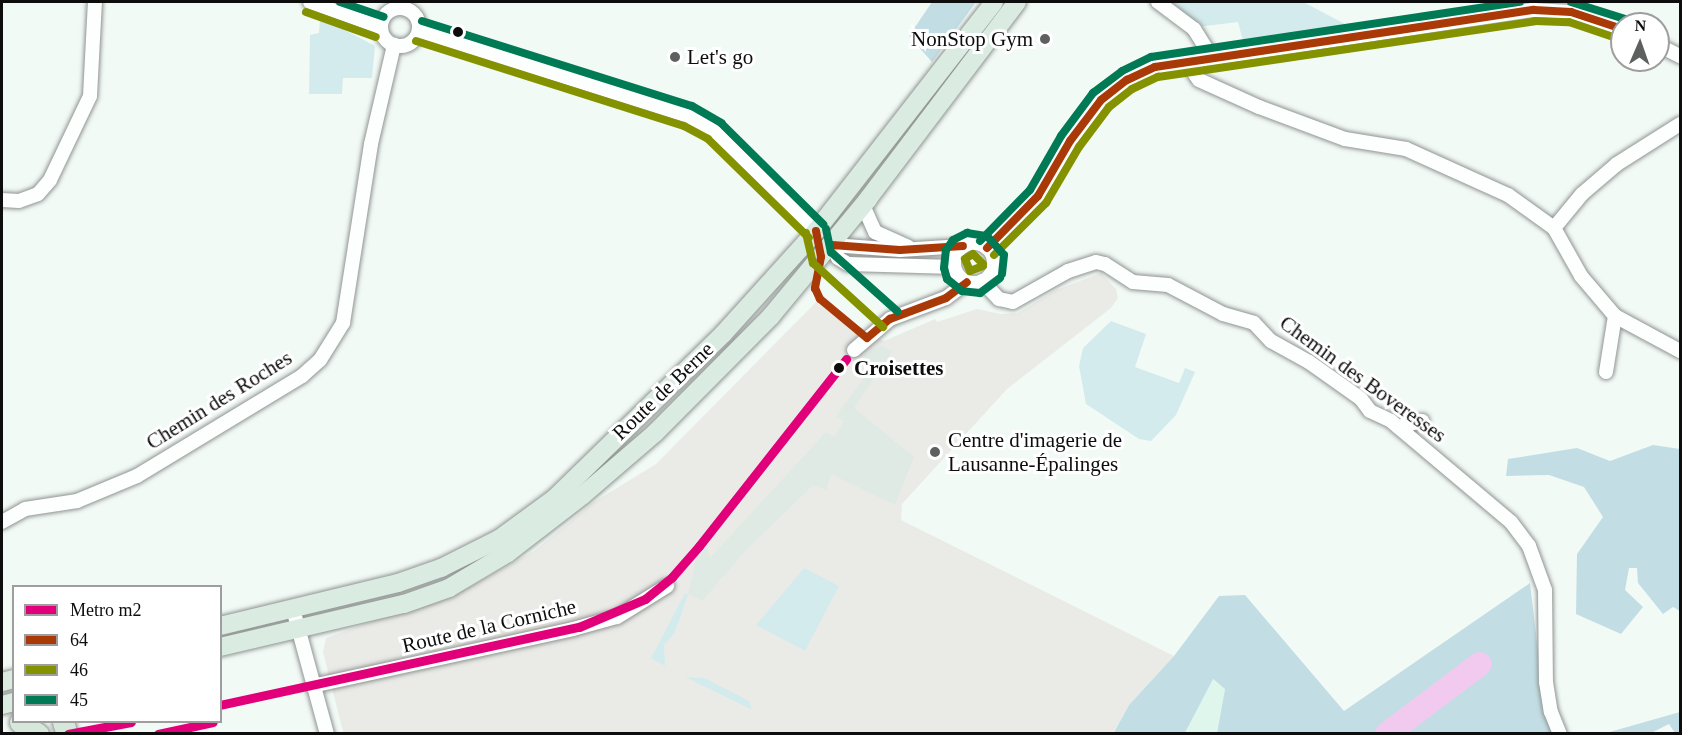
<!DOCTYPE html>
<html>
<head>
<meta charset="utf-8">
<style>
	body { margin:0 }
	#map { position:relative; width:1682px; height:735px; overflow:hidden; background:#f2faf6; font-family:"Times New Roman",serif }
	div>[style] { position:absolute }
	.industrial>* { inset:0; background:#eaebe7 }
	.farmland>* { inset:0; background:#dff6ec }
	.green>* { inset:0; background:#d3ebed }
	.forest>* { inset:0; background:#c2dee4 }
	.plaza>* { inset:0; background:#deeae3 }
	.river>* { height:24px; margin:-12px; padding:0 12px; transform-origin:12px; border-radius:12px; background:#f2caf0 }
	.roads { filter:drop-shadow(0 0 2px #909492) drop-shadow(0 0 2px #909492) }
	.minor>* { height:14px; margin:-7px; padding:0 7px; transform-origin:7px; border-radius:7px; background:#fdfefe }
	.minor>.ring { margin:-7px; padding:0; box-sizing:content-box; background:none; border:14px solid #fdfefe; border-radius:50% }
	.major>* { height:18px; margin:-9px; padding:0 9px; transform-origin:9px; border-radius:9px; background:#daebe2 }
	.highway>* { height:21px; margin:-10.5px; padding:0 10.5px; transform-origin:10.5px; border-radius:10.5px; background:#d6e8d9 }
	.bus-1>* { height:8px; margin:-4px; padding:0 4px; transform-origin:4px; border-radius:4px; background:#a93906 }
	.bus-2>* { height:8px; margin:-4px; padding:0 4px; transform-origin:4px; border-radius:4px; background:#859200 }
	.bus-3>* { height:8px; margin:-4px; padding:0 4px; transform-origin:4px; border-radius:4px; background:#007a55 }
	.metro-1>* { height:9px; margin:-4.5px; padding:0 4.5px; transform-origin:4.5px; border-radius:4.5px; background:#e2007a }
	.dots>* { width:16px; height:16px; translate:-50% -50%; box-sizing:border-box; border:3px solid #fff; border-radius:50% }
	span { translate:-50% -50%; white-space:nowrap; text-align:center; line-height:1.15; -webkit-text-stroke:6px #fff; paint-order:stroke }
	.poi-label { font-size:21px; color:#0d0d0d }
	.right { translate:-100% -50%; text-align:right }
	.left { translate:0 -50%; text-align:left }
	.stop-label { font-size:21px; color:#0d0d0d; font-weight:700 }
	.street-label { font-size:21px; color:#0d0d0d }
	.frame { position:absolute; inset:0; border:3px solid #0d0d0d; pointer-events:none }
	.legend { position:absolute; left:12px; top:585px; width:210px; height:138px; box-sizing:border-box; background:#fff; border:2px solid #9e9e9e; margin:0; padding:8px 10px; list-style:none; font-size:18px; color:#0d0d0d }
	.legend li { display:flex; align-items:center; gap:12px; height:30px }
	.legend b { width:30px; border:2px solid #9e9e9e }
	.north { position:absolute; left:1610px; top:12px; width:60px; height:60px; box-sizing:border-box; background:#fff; border:2px solid #9e9e9e; border-radius:50%; rotate:2deg; font-size:16px; font-weight:700; line-height:24px; text-align:center; color:#0d0d0d }
	.north::after { content:''; display:block; margin:auto; width:21px; height:27px; background:#5d605f; clip-path:polygon(50% 0,100% 100%,50% 72%,0 100%) }
</style>
</head>
<body>
<div id="map">
	<div class="industrial">
		<div style="clip-path:polygon(1101px 273px,1116px 289px,1118px 298px,1111px 308px,1007px 389px,902px 504px,901px 520px,1174px 656px,1129px 705px,1113px 733px,343px 732px,323px 652px,326px 638px,472px 586px,534px 551px,594px 502px,656px 464px,823px 295px,852px 322px,884px 341px,935px 319px,937px 322px,977px 309px,1001px 314px,1018px 313px,1054px 291px)"></div>
	</div>
	<div class="farmland">
		<div style="clip-path:polygon(1212px 679px,1225px 689px,1217px 733px,1185px 734px)"></div>
	</div>
	<div class="green">
		<div style="clip-path:polygon(1172px 2px,1303px 2px,1349px 26px,1243px 41px,1238px 22px,1197px 27px)"></div>
		<div style="clip-path:polygon(320px 17px,375px 46px,372px 78px,343px 78px,342px 94px,309px 94px,310px 35px,319px 33px)"></div>
		<div style="clip-path:polygon(1111px 321px,1146px 334px,1135px 367px,1179px 383px,1185px 368px,1195px 372px,1176px 415px,1151px 441px,1139px 439px,1086px 404px,1079px 366px,1083px 348px)"></div>
		<div style="clip-path:polygon(804px 568px,839px 586px,805px 651px,756px 625px)"></div>
		<div style="clip-path:polygon(685px 593px,688px 595px,674px 634px,664px 645px,665px 666px,651px 658px)"></div>
		<div style="clip-path:polygon(685px 677px,705px 678px,749px 701px,752px 710px)"></div>
	</div>
	<div class="forest">
		<div style="clip-path:polygon(932px 2px,976px 2px,932px 62px,909px 36px)"></div>
		<div style="clip-path:polygon(1653px 445px,1680px 449px,1680px 611px,1673px 607px,1663px 614px,1638px 583px,1637px 568px,1629px 568px,1625px 590px,1643px 607px,1621px 634px,1576px 614px,1577px 554px,1603px 517px,1584px 487px,1549px 475px,1506px 476px,1508px 459px,1577px 448px,1610px 461px)"></div>
		<div style="clip-path:polygon(1530px 583px,1545px 712px,1552px 733px,1217px 733px,1225px 689px,1213px 679px,1185px 733px,1113px 734px,1129px 705px,1174px 656px,1219px 596px,1245px 595px,1344px 711px)"></div>
		<div style="clip-path:polygon(1680px 712px,1680px 733px,1675px 733px,1669px 724px,1651px 733px,1606px 733px)"></div>
	</div>
	<div class="plaza">
		<div style="clip-path:polygon(881px 346px,892px 351px,854px 408px,914px 457px,895px 505px,831px 474px,826px 490px,813px 485px,744px 552px,702px 601px,688px 594px,697px 555px,705px 543px,710px 558px,826px 432px,834px 437px,844px 421px,836px 416px,867px 374px,864px 355px)"></div>
	</div>
	<div class="river">
		<div style="left:1387px;top:734px;width:116px;rotate:-37deg"></div>
	</div>
	<div class="roads">
		<div class="minor">
			<div style="left:310px;top:2px;width:74px;rotate:19.7deg"></div>
			<div style="left:1158px;top:2px;width:45px;rotate:36.9deg"></div>
			<div style="left:1194px;top:29px;width:32px;rotate:58deg"></div>
			<div class="ring" style="left:381px;top:8px;width:24px;height:24px"></div>
			<div style="left:419px;top:31px;width:282px;rotate:17.5deg"></div>
			<div style="left:688px;top:116px;width:30px;rotate:30deg"></div>
			<div style="left:714px;top:131px;width:143px;rotate:44.4deg"></div>
			<div style="left:1658px;top:45px;width:25px;rotate:27deg"></div>
			<div style="left:1185px;top:60px;width:24px;rotate:55deg"></div>
			<div style="left:1199px;top:80px;width:66px;rotate:24.2deg"></div>
			<div style="left:1259px;top:107px;width:92px;rotate:20.4deg"></div>
			<div style="left:1345px;top:139px;width:62px;rotate:9.3deg"></div>
			<div style="left:1406px;top:149px;width:112px;rotate:24.3deg"></div>
			<div style="left:1508px;top:195px;width:57px;rotate:35.7deg"></div>
			<div style="left:1554px;top:228px;width:55px;rotate:60.6deg"></div>
			<div style="left:1581px;top:276px;width:52px;rotate:49.6deg"></div>
			<div style="left:1615px;top:316px;width:74px;rotate:28.3deg"></div>
			<div style="left:2px;top:200px;width:17px;rotate:3deg"></div>
			<div style="left:19px;top:201px;width:20px;rotate:-20deg"></div>
			<div style="left:38px;top:194px;width:18px;rotate:-49deg"></div>
			<div style="left:50px;top:180px;width:93px;rotate:-64.5deg"></div>
			<div style="left:90px;top:96px;width:94px;rotate:-87deg"></div>
			<div style="left:863px;top:205px;width:30px;rotate:66deg"></div>
			<div style="left:875px;top:232px;width:36px;rotate:24deg"></div>
			<div style="left:1554px;top:228px;width:44px;rotate:-50.5deg"></div>
			<div style="left:1582px;top:194px;width:46px;rotate:-40.6deg"></div>
			<div style="left:1617px;top:164px;width:75px;rotate:-32.4deg"></div>
			<div class="ring" style="left:954px;top:243px;width:26px;height:26px"></div>
			<div style="left:832px;top:245px;width:14px;rotate:65deg"></div>
			<div style="left:838px;top:258px;width:12px;rotate:31deg"></div>
			<div style="left:848px;top:264px;width:106px;rotate:1.6deg"></div>
			<div style="left:832px;top:245px;width:68px;rotate:4.2deg"></div>
			<div style="left:900px;top:250px;width:63px;rotate:-3.6deg"></div>
			<div style="left:987px;top:248px;width:73px;rotate:-45.6deg"></div>
			<div style="left:1038px;top:196px;width:64px;rotate:-59.8deg"></div>
			<div style="left:1070px;top:141px;width:51px;rotate:-52.9deg"></div>
			<div style="left:1101px;top:100px;width:33px;rotate:-38deg"></div>
			<div style="left:1127px;top:80px;width:31px;rotate:-25deg"></div>
			<div style="left:1155px;top:67px;width:383px;rotate:-8.6deg"></div>
			<div style="left:1534px;top:10px;width:37px;rotate:3deg"></div>
			<div style="left:1571px;top:12px;width:54px;rotate:18.4deg"></div>
			<div style="left:982px;top:281px;width:25px;rotate:47deg"></div>
			<div style="left:999px;top:299px;width:14px;rotate:12deg"></div>
			<div style="left:1013px;top:302px;width:63px;rotate:-29.4deg"></div>
			<div style="left:1068px;top:271px;width:29px;rotate:-18deg"></div>
			<div style="left:1096px;top:262px;width:9px;rotate:13deg"></div>
			<div style="left:1105px;top:264px;width:33px;rotate:33deg"></div>
			<div style="left:1133px;top:282px;width:35px;rotate:5deg"></div>
			<div style="left:1168px;top:285px;width:62px;rotate:27.8deg"></div>
			<div style="left:1223px;top:314px;width:32px;rotate:16deg"></div>
			<div style="left:1254px;top:323px;width:25px;rotate:47deg"></div>
			<div style="left:1271px;top:341px;width:43px;rotate:28.9deg"></div>
			<div style="left:1309px;top:362px;width:64px;rotate:35.4deg"></div>
			<div style="left:1361px;top:399px;width:15px;rotate:53deg"></div>
			<div style="left:1370px;top:411px;width:23px;rotate:25deg"></div>
			<div style="left:1391px;top:421px;width:157px;rotate:40.1deg"></div>
			<div style="left:1511px;top:522px;width:30px;rotate:53deg"></div>
			<div style="left:1529px;top:546px;width:47px;rotate:70deg"></div>
			<div style="left:1545px;top:590px;width:92px;rotate:89.4deg"></div>
			<div style="left:1546px;top:682px;width:30px;rotate:81deg"></div>
			<div style="left:1551px;top:712px;width:24px;rotate:68deg"></div>
			<div style="left:854px;top:350px;width:48px;rotate:-40.7deg"></div>
			<div style="left:890px;top:319px;width:60px;rotate:-20.6deg"></div>
			<div style="left:946px;top:298px;width:26px;rotate:-37deg"></div>
			<div style="left:1606px;top:372px;width:57px;rotate:-80.9deg"></div>
			<div style="left:1398px;top:427px;width:25px;rotate:-14deg"></div>
			<div style="left:2px;top:522px;width:26px;rotate:-29deg"></div>
			<div style="left:25px;top:509px;width:53px;rotate:-8.7deg"></div>
			<div style="left:77px;top:501px;width:65px;rotate:-22.6deg"></div>
			<div style="left:137px;top:476px;width:193px;rotate:-31.2deg"></div>
			<div style="left:302px;top:376px;width:24px;rotate:-42deg"></div>
			<div style="left:320px;top:360px;width:44px;rotate:-58.1deg"></div>
			<div style="left:343px;top:323px;width:181px;rotate:-81.1deg"></div>
			<div style="left:371px;top:144px;width:102px;rotate:-76.9deg"></div>
			<div style="left:293px;top:609px;width:130px;rotate:74.8deg"></div>
			<div style="left:312px;top:686px;width:267px;rotate:-12.3deg"></div>
			<div style="left:573px;top:629px;width:46px;rotate:-15.3deg"></div>
			<div style="left:617px;top:617px;width:59px;rotate:-31.8deg"></div>
		</div>
		<div class="major">
			<div style="left:220px;top:626px;width:183px;rotate:-13.6deg"></div>
			<div style="left:398px;top:583px;width:46px;rotate:-19.2deg"></div>
			<div style="left:441px;top:568px;width:65px;rotate:-26.6deg"></div>
			<div style="left:499px;top:539px;width:69px;rotate:-36.2deg"></div>
			<div style="left:555px;top:498px;width:235px;rotate:-44.3deg"></div>
			<div style="left:723px;top:334px;width:139px;rotate:-47.9deg"></div>
			<div style="left:816px;top:231px;width:290px;rotate:-52.1deg"></div>
			<div style="left:220px;top:647px;width:189px;rotate:-13.2deg"></div>
			<div style="left:404px;top:604px;width:48px;rotate:-19.6deg"></div>
			<div style="left:449px;top:588px;width:69px;rotate:-30.7deg"></div>
			<div style="left:508px;top:553px;width:95px;rotate:-37.7deg"></div>
			<div style="left:583px;top:495px;width:95px;rotate:-40.7deg"></div>
			<div style="left:655px;top:433px;width:165px;rotate:-45.2deg"></div>
			<div style="left:771px;top:316px;width:152px;rotate:-50.3deg"></div>
			<div style="left:868px;top:199px;width:247px;rotate:-52.9deg"></div>
			<div style="left:2px;top:682px;width:12px;rotate:-14deg"></div>
			<div style="left:2px;top:705px;width:12px;rotate:-14deg"></div>
		</div>
		<div class="highway">
			<div style="left:20px;top:722px;width:22px;rotate:34deg"></div>
			<div style="left:63px;top:722px;width:13px;rotate:72deg"></div>
		</div>
	</div>
	<div class="bus-1">
		<div style="left:816px;top:231px;width:26px;rotate:79deg"></div>
		<div style="left:821px;top:257px;width:32px;rotate:101deg"></div>
		<div style="left:815px;top:288px;width:12px;rotate:66deg"></div>
		<div style="left:820px;top:299px;width:61px;rotate:39.7deg"></div>
		<div style="left:832px;top:245px;width:68px;rotate:4.2deg"></div>
		<div style="left:900px;top:250px;width:63px;rotate:-3.6deg"></div>
		<div style="left:987px;top:248px;width:73px;rotate:-45.6deg"></div>
		<div style="left:1038px;top:196px;width:64px;rotate:-59.8deg"></div>
		<div style="left:1070px;top:141px;width:51px;rotate:-52.9deg"></div>
		<div style="left:1101px;top:100px;width:33px;rotate:-38deg"></div>
		<div style="left:1127px;top:80px;width:31px;rotate:-25deg"></div>
		<div style="left:1155px;top:67px;width:383px;rotate:-8.6deg"></div>
		<div style="left:1534px;top:10px;width:37px;rotate:3deg"></div>
		<div style="left:1571px;top:12px;width:54px;rotate:18.4deg"></div>
		<div style="left:867px;top:338px;width:30px;rotate:-40deg"></div>
		<div style="left:890px;top:319px;width:60px;rotate:-20.6deg"></div>
		<div style="left:946px;top:298px;width:26px;rotate:-37deg"></div>
	</div>
	<div class="bus-2">
		<div style="left:306px;top:12px;width:74px;rotate:19.7deg"></div>
		<div style="left:416px;top:41px;width:281px;rotate:17.6deg"></div>
		<div style="left:684px;top:126px;width:27px;rotate:28deg"></div>
		<div style="left:708px;top:139px;width:141px;rotate:44.4deg"></div>
		<div style="left:806px;top:233px;width:31px;rotate:77deg"></div>
		<div style="left:813px;top:263px;width:95px;rotate:42.4deg"></div>
		<div style="left:994px;top:255px;width:74px;rotate:-45deg"></div>
		<div style="left:1046px;top:203px;width:65px;rotate:-59.5deg"></div>
		<div style="left:1079px;top:147px;width:50px;rotate:-53.1deg"></div>
		<div style="left:1109px;top:107px;width:29px;rotate:-38deg"></div>
		<div style="left:1132px;top:89px;width:29px;rotate:-25deg"></div>
		<div style="left:1158px;top:77px;width:381px;rotate:-8.4deg"></div>
		<div style="left:1535px;top:21px;width:34px;rotate:2deg"></div>
		<div style="left:1569px;top:22px;width:53px;rotate:18.8deg"></div>
		<div style="left:983px;top:266px;width:14px;rotate:159deg"></div>
		<div style="left:970px;top:271px;width:13px;rotate:-113deg"></div>
		<div style="left:965px;top:259px;width:9px;rotate:-32deg"></div>
		<div style="left:973px;top:254px;width:14px;rotate:45deg"></div>
	</div>
	<div class="bus-3">
		<div style="left:340px;top:2px;width:46px;rotate:18.8deg"></div>
		<div style="left:1571px;top:2px;width:57px;rotate:17.5deg"></div>
		<div style="left:422px;top:21px;width:283px;rotate:17.5deg"></div>
		<div style="left:692px;top:106px;width:34px;rotate:30deg"></div>
		<div style="left:721px;top:123px;width:144px;rotate:44.7deg"></div>
		<div style="left:826px;top:229px;width:24px;rotate:78deg"></div>
		<div style="left:831px;top:252px;width:89px;rotate:41.8deg"></div>
		<div style="left:980px;top:241px;width:71px;rotate:-45.6deg"></div>
		<div style="left:1030px;top:190px;width:62px;rotate:-60.1deg"></div>
		<div style="left:1061px;top:136px;width:54px;rotate:-53.3deg"></div>
		<div style="left:1093px;top:93px;width:36px;rotate:-37deg"></div>
		<div style="left:1122px;top:71px;width:32px;rotate:-26deg"></div>
		<div style="left:1151px;top:57px;width:373px;rotate:-8.5deg"></div>
		<div style="left:1000px;top:278px;width:25px;rotate:143deg"></div>
		<div style="left:980px;top:293px;width:18px;rotate:-174deg"></div>
		<div style="left:962px;top:291px;width:19px;rotate:-141deg"></div>
		<div style="left:947px;top:279px;width:11px;rotate:-105deg"></div>
		<div style="left:944px;top:268px;width:18px;rotate:-84deg"></div>
		<div style="left:946px;top:250px;width:12px;rotate:-55deg"></div>
		<div style="left:953px;top:240px;width:16px;rotate:-27deg"></div>
		<div style="left:967px;top:233px;width:20px;rotate:9deg"></div>
		<div style="left:987px;top:236px;width:25px;rotate:48deg"></div>
		<div style="left:1004px;top:255px;width:19px;rotate:96deg"></div>
	</div>
	<div class="metro-1">
		<div style="left:220px;top:705px;width:367px;rotate:-12.3deg"></div>
		<div style="left:579px;top:627px;width:72px;rotate:-23deg"></div>
		<div style="left:645px;top:599px;width:35px;rotate:-39deg"></div>
		<div style="left:672px;top:577px;width:41px;rotate:-48.9deg"></div>
		<div style="left:699px;top:546px;width:238px;rotate:-51.8deg"></div>
		<div style="left:68px;top:734px;width:64px;rotate:-10.8deg"></div>
		<div style="left:158px;top:734px;width:56px;rotate:-12.3deg"></div>
	</div>
	<div class="dots">
		<div style="left:458px;top:32px;background:#0d0d0d"></div>
		<div style="left:1045px;top:39px;background:#5d605f"></div>
		<div style="left:675px;top:57px;background:#5d605f"></div>
		<div style="left:839px;top:368px;background:#0d0d0d"></div>
		<div style="left:935px;top:452px;background:#5d605f"></div>
	</div>
	<div class="poi-label">
		<span class="right" style="left:1033px;top:39px">NonStop Gym</span>
		<span class="left" style="left:687px;top:57px">Let's go</span>
		<span class="left" style="left:948px;top:452px">Centre d'imagerie de<br>Lausanne-Épalinges</span>
	</div>
	<div class="stop-label">
		<span class="left" style="left:854px;top:368px">Croisettes</span>
	</div>
	<div class="street-label">
		<span style="left:1363px;top:379px;rotate:36deg">Chemin des Boveresses</span>
		<span style="left:663px;top:391px;rotate:-44deg">Route de Berne</span>
		<span style="left:219px;top:400px;rotate:-32deg">Chemin des Roches</span>
		<span style="left:489px;top:626px;rotate:-13deg">Route de la Corniche</span>
	</div>
	<div class="frame"></div>
	<ul class="legend">
	<li><b style="height:8px;background:#e2007a"></b>Metro m2</li>
	<li><b style="height:8px;background:#a93906"></b>64</li>
	<li><b style="height:8px;background:#859200"></b>46</li>
	<li><b style="height:8px;background:#007a55"></b>45</li>
	</ul>
	<div class="north">N</div>
</div>
</body>
</html>
